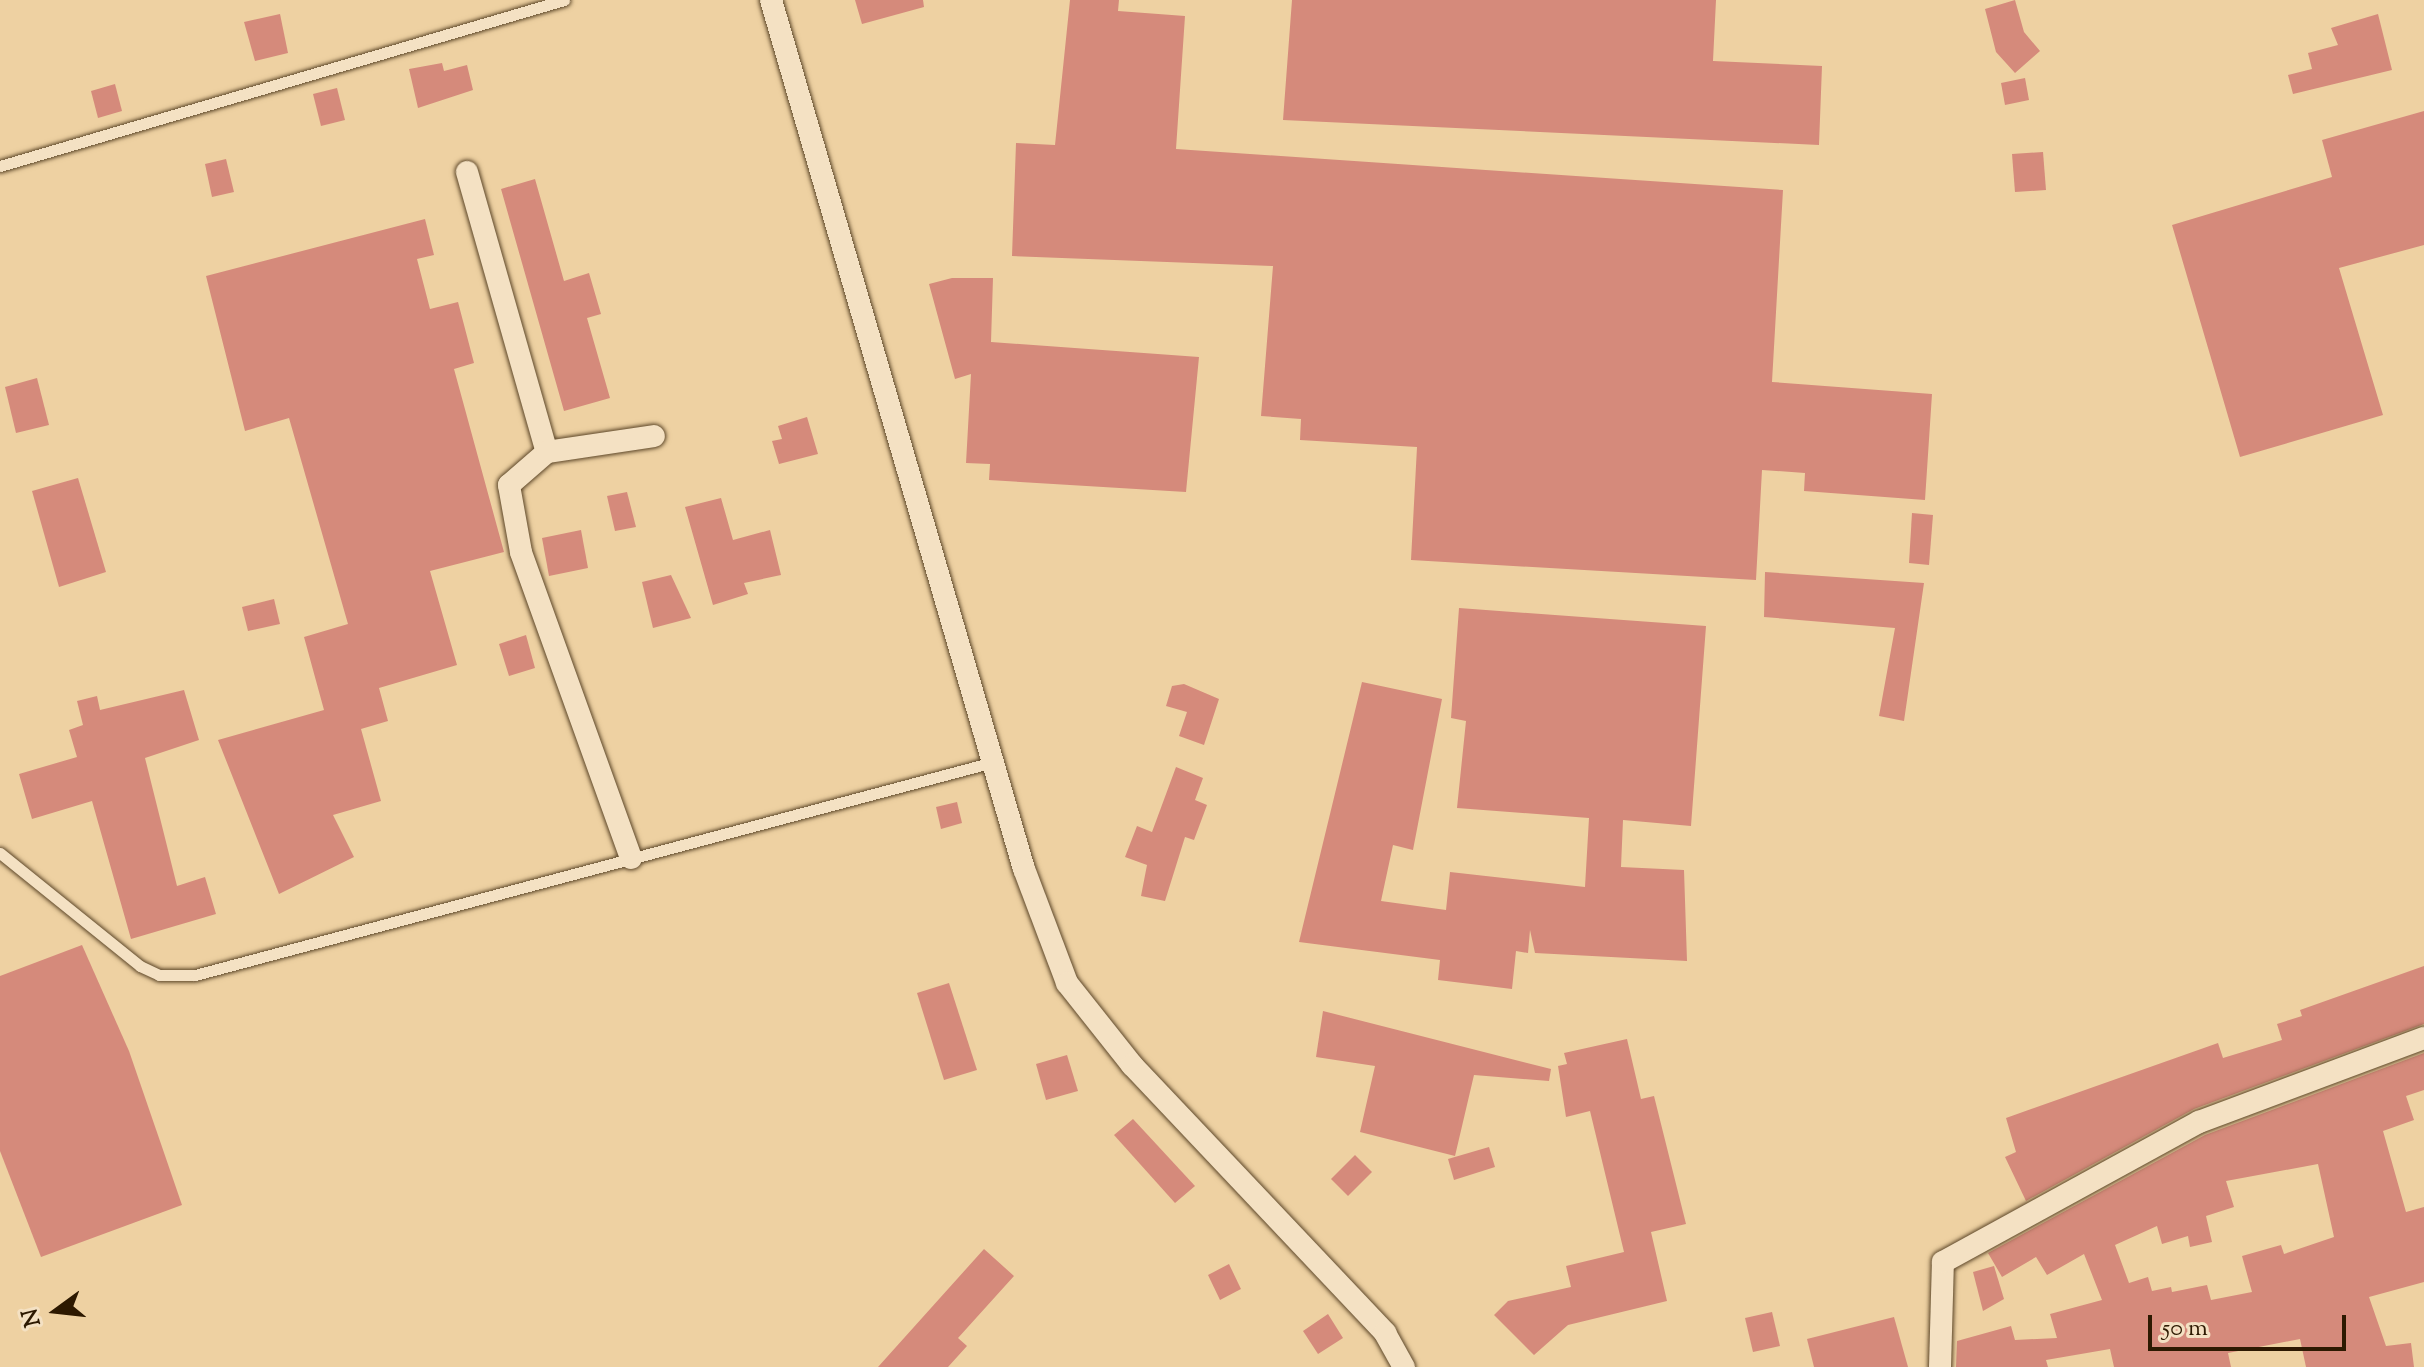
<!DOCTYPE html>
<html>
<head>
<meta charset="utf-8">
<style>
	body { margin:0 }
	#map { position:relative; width:2424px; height:1367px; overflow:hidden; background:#eed1a2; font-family:"Sorts Mill Goudy",serif }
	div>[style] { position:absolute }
	.building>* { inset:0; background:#d58a7b }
	.roads { filter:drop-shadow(0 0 2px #5d4729) drop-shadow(0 0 2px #5d4729) }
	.service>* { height:11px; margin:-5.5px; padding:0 5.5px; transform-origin:5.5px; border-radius:5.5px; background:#f4e1c3 }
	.minor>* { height:22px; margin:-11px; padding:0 11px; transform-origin:11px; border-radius:11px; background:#f4e1c3 }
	span { translate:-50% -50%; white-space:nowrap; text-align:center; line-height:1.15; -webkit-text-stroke:6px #f4e1c3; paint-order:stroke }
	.north { position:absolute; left:16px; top:1271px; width:80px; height:80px; -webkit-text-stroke:6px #f4e1c3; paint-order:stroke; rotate:255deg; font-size:22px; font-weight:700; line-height:32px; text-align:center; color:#2d1901 }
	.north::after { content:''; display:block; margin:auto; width:28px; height:36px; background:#2d1901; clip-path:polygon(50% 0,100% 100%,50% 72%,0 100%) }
	.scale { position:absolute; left:2148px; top:1315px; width:198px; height:36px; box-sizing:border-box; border:4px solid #2d1901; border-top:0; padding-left:10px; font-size:24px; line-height:28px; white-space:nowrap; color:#2d1901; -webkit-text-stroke:6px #f4e1c3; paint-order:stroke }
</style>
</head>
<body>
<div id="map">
	<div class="building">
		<div style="clip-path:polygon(855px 0,923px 0,924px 7px,862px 24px)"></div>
		<div style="clip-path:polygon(1070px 0,1119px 0,1118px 11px,1185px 16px,1176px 149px,1783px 190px,1772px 382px,1932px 394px,1925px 500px,1804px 491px,1805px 473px,1762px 470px,1756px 580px,1411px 560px,1417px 447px,1300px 440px,1301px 419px,1261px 416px,1273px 266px,1012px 256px,1016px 143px,1055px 145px)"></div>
		<div style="clip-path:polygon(1292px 0,1716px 0,1713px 61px,1822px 66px,1819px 145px,1283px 120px)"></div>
		<div style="clip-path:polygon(2015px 0,2024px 32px,2040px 51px,2015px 73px,1996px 52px,1985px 9px)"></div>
		<div style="clip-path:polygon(280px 14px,288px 53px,255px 61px,244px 22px)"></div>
		<div style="clip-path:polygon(2378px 14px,2392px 70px,2293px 94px,2288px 75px,2312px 69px,2308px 53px,2338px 45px,2331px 28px)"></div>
		<div style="clip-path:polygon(442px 63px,444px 71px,467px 65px,473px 90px,418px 108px,409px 69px)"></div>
		<div style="clip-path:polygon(2025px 78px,2029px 100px,2005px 105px,2001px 83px)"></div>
		<div style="clip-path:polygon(115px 84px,122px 111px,98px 118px,91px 91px)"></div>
		<div style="clip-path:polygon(337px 88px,345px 120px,321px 126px,313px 94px)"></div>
		<div style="clip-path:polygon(2424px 111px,2424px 245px,2339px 268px,2383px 415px,2240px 457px,2172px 225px,2332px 177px,2322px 140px)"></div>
		<div style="clip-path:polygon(2043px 152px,2046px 190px,2015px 192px,2012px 154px)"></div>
		<div style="clip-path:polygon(226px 159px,234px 192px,212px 197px,205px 164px)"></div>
		<div style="clip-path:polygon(535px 179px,564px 281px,589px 273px,601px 314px,587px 318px,610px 398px,564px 411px,501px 189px)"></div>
		<div style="clip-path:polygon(425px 219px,434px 255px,417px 259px,430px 309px,458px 302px,474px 363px,454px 369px,504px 552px,430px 571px,457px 665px,379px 688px,388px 721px,361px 729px,381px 801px,333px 815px,354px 857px,279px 894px,218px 740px,324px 710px,304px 637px,348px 624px,289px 418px,245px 431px,206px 276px)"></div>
		<div style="clip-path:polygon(952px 278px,993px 278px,991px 342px,1199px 357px,1186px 492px,989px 480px,990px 464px,966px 463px,971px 374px,955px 379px,929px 284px)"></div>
		<div style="clip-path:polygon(37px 378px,49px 425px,16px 433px,5px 387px)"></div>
		<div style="clip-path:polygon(807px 417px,818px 454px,779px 464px,772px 441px,782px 439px,778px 426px)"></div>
		<div style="clip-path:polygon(78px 478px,106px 572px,59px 587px,32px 491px)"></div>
		<div style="clip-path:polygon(627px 492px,636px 527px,615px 531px,607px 496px)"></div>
		<div style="clip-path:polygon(721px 498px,733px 540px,770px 530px,781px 575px,744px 583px,748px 594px,713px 605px,685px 507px)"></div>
		<div style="clip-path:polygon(1912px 513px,1933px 515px,1929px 565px,1909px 563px)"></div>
		<div style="clip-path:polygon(581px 530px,588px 568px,549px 576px,542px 538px)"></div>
		<div style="clip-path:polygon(1765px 572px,1924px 583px,1904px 721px,1879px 716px,1895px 628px,1764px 617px)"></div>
		<div style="clip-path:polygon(671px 575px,691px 618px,653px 628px,642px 582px)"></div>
		<div style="clip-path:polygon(274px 599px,280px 624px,248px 631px,242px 607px)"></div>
		<div style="clip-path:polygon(1459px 608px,1706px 626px,1691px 826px,1623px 820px,1621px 867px,1684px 870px,1687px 961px,1535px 953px,1530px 930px,1528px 953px,1516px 951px,1512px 989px,1438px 980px,1440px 960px,1299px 942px,1362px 682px,1442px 699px,1413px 850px,1393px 845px,1381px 901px,1446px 910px,1450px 872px,1585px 887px,1589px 818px,1457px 808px,1466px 721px,1451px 718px)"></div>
		<div style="clip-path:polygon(526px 635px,535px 668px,509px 676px,499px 644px)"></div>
		<div style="clip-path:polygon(1184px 684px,1219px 699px,1204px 745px,1179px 736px,1187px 712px,1166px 706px,1172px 686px)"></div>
		<div style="clip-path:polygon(184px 690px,199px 740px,145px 758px,177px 886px,205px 877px,216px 914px,131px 939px,92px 801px,32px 819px,19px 774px,77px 757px,69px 730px,83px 725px,77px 701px,97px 696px,100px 710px)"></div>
		<div style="clip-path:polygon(1176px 767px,1203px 778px,1195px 800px,1207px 805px,1194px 840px,1185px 837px,1165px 901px,1141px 896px,1147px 865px,1125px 857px,1137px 826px,1152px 832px)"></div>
		<div style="clip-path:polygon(957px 802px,962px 823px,941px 829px,936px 807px)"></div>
		<div style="clip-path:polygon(82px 945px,129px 1051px,182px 1205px,41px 1257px,0 1151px,0 976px)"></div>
		<div style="clip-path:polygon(2424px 966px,2424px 1024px,2194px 1109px,2026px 1201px,2005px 1157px,2016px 1152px,2006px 1118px,2218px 1043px,2223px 1058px,2282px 1040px,2277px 1024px,2302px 1016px,2300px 1010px)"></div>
		<div style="clip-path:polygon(949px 983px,977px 1070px,944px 1080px,917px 993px)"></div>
		<div style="clip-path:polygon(1323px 1011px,1551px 1069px,1549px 1081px,1474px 1075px,1455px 1156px,1360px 1132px,1375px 1066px,1316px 1057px)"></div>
		<div style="clip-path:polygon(1627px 1039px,1641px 1099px,1654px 1096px,1686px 1224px,1651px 1232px,1667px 1301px,1568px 1325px,1534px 1355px,1494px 1315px,1508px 1301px,1571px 1287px,1566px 1266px,1624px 1252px,1590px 1111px,1566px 1117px,1558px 1066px,1567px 1064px,1564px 1053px)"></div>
		<div style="clip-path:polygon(evenodd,2424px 1053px,2424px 1090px,2406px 1096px,2414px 1120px,2383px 1131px,2406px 1212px,2424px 1207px,2424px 1282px,2369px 1297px,2386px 1346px,2411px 1343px,2414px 1367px,2306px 1367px,2300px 1339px,2228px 1353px,2231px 1367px,2114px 1367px,2110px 1349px,2046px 1360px,2048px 1367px,1956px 1367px,1957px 1341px,2011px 1326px,2015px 1340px,2057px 1338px,2050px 1314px,2102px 1300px,2084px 1254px,2047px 1275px,2036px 1257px,2002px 1277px,1988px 1253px,2205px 1135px,2424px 1053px,2318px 1164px,2334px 1237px,2284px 1254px,2281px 1245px,2242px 1256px,2252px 1292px,2211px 1300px,2207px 1285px,2172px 1292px,2171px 1287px,2152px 1291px,2148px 1277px,2129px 1283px,2115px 1245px,2157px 1226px,2162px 1244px,2188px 1236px,2190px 1247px,2212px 1242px,2206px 1216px,2234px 1207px,2226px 1181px,2318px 1164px)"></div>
		<div style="clip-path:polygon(1067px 1055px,1078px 1091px,1046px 1100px,1036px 1064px)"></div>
		<div style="clip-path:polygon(1133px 1119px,1195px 1186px,1175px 1203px,1114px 1135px)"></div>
		<div style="clip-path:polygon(1489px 1147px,1495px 1167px,1454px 1180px,1448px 1159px)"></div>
		<div style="clip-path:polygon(1355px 1155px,1372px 1172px,1348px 1196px,1331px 1179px)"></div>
		<div style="clip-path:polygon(984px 1249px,1014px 1276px,958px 1338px,967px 1346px,948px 1367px,878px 1367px)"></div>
		<div style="clip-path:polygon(1229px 1264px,1241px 1289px,1220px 1300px,1208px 1275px)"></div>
		<div style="clip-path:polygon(1994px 1266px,2004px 1299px,1983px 1311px,1973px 1272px)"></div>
		<div style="clip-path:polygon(1772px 1312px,1780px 1346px,1753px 1352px,1745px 1318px)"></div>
		<div style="clip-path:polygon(1328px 1314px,1343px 1338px,1318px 1354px,1303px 1331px)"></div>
		<div style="clip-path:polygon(1894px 1317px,1908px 1367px,1814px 1367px,1807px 1339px)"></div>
	</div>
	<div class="roads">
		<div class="service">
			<div style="left:0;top:166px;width:588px;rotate:-16.4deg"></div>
			<div style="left:0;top:853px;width:180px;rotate:38.9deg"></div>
			<div style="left:140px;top:966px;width:21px;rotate:25deg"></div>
			<div style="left:159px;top:975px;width:36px"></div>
			<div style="left:195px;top:975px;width:826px;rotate:-14.94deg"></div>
		</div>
		<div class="minor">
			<div style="left:771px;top:0;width:905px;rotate:73.77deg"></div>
			<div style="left:1024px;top:869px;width:122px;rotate:69.3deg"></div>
			<div style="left:1067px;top:983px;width:105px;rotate:51.6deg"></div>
			<div style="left:1132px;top:1065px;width:369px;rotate:46.6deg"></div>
			<div style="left:1385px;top:1333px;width:39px;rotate:61deg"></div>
			<div style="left:467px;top:172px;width:291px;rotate:74.1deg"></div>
			<div style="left:631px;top:858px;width:325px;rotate:-109.8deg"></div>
			<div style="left:521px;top:552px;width:68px;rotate:-100.2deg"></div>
			<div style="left:509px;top:485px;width:50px;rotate:-41deg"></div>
			<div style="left:547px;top:452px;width:108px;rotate:-8.5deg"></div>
			<div style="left:1940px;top:1367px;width:105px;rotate:-88.4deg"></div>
			<div style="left:1943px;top:1262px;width:292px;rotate:-28.7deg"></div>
			<div style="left:2199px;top:1122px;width:240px;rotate:-20.5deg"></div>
		</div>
	</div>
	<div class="north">N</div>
	<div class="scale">50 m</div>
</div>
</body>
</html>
